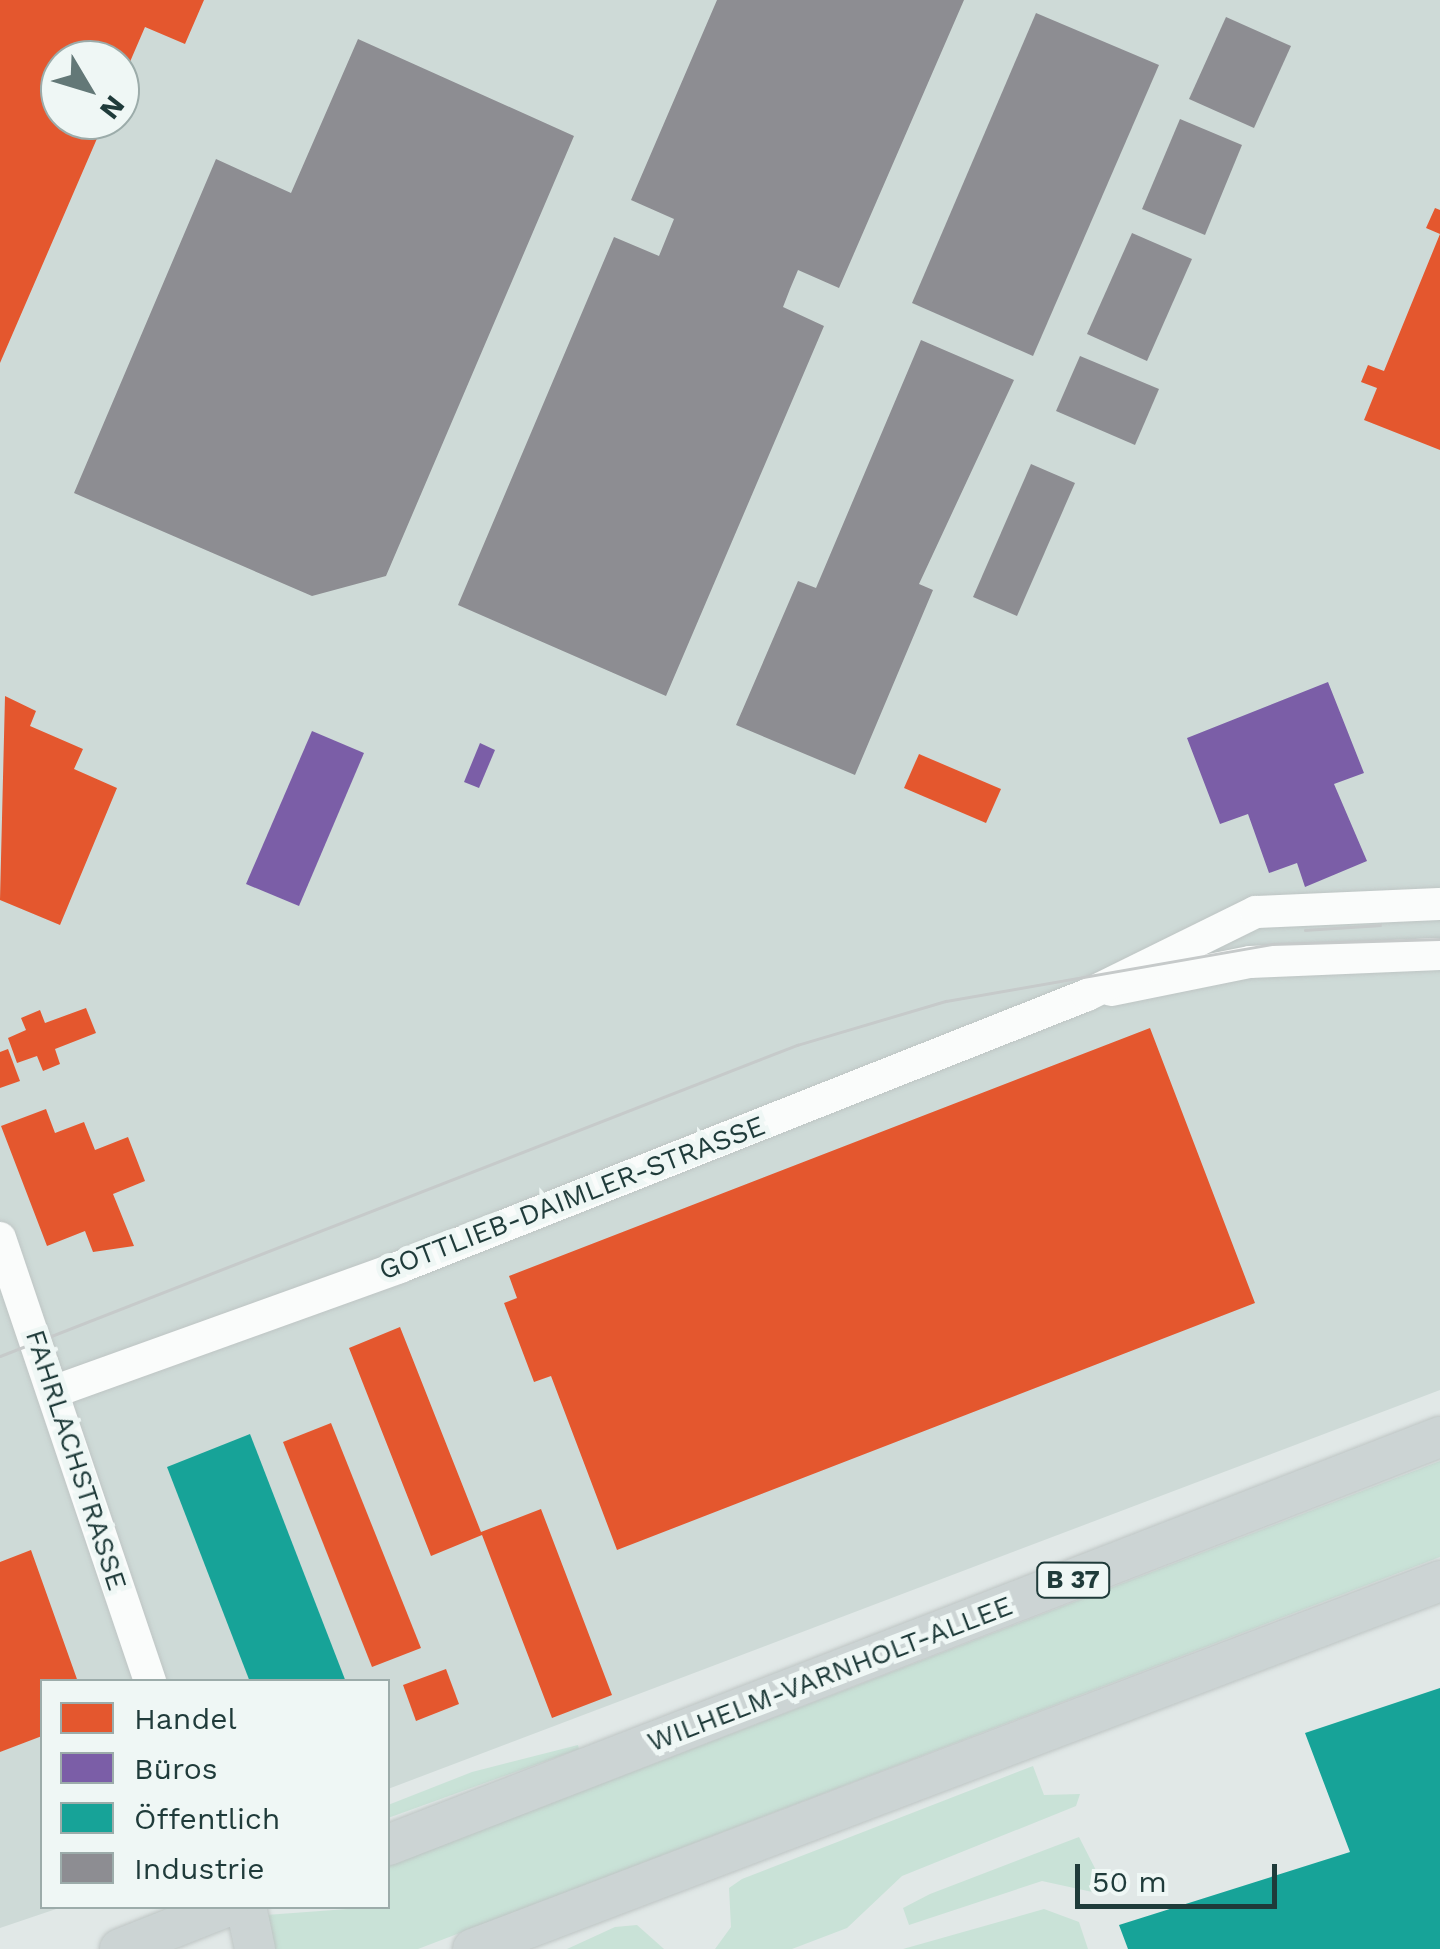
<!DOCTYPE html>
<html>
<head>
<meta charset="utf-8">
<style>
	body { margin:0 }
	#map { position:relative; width:1440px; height:1949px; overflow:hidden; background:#e1e8e7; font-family:"Work Sans",sans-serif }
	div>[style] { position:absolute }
	.built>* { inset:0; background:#cedad7 }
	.green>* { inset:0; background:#c9e2d7 }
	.shops>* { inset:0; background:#e4572e }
	.offices>* { inset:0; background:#7b5ea7 }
	.public>* { inset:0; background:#17a398 }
	.industry>* { inset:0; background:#8d8d92 }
	.roads { filter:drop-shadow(0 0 2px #bec5c4) drop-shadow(0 0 2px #bec5c4) }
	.minor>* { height:32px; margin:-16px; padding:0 16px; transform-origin:16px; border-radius:16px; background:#fafcfb }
	.major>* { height:40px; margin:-20px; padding:0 20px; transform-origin:20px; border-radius:20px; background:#ccd4d4 }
	.tram>* { height:2.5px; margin:-1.25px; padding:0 1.25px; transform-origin:1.25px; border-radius:1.25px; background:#c6caca }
	span { translate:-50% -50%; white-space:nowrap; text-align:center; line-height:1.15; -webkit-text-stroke:10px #eff7f5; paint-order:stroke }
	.shield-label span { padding:2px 8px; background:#eff7f5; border:2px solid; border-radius:8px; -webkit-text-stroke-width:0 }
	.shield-label { font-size:25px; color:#1f3b3a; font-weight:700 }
	.street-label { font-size:28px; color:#1f3b3a }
	.legend { position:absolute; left:40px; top:1679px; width:350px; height:230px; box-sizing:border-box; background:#eff7f5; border:2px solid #9cacaa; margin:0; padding:12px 18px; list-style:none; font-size:30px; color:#1f3b3a }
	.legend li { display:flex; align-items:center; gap:20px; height:50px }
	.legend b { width:50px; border:2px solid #9cacaa }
	.north { position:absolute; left:40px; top:40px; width:100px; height:100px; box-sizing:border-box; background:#eff7f5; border:2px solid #9cacaa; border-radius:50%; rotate:128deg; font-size:28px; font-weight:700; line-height:40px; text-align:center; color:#1f3b3a }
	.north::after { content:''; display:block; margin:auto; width:35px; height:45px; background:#637877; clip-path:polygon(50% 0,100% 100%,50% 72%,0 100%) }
	.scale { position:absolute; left:1075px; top:1864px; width:202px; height:45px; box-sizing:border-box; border:5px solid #1f3b3a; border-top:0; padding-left:12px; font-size:30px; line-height:35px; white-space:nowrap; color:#1f3b3a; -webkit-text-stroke:8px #eff7f5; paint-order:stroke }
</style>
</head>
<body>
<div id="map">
	<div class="built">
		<div style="clip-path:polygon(evenodd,0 0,1440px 0,1440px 1390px,388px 1789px,388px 1682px,42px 1682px,42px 1906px,62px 1907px,0 1928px,0 0,60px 60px,120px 60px,120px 120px,60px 120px,60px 60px)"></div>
	</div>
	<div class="green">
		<div style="clip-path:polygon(1440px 1461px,1440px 1557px,418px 1949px,273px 1949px,266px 1915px,388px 1906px,388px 1866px)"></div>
		<div style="clip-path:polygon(578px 1745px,579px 1749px,388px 1818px,388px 1805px,472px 1772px)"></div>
		<div style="clip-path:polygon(1033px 1766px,1044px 1795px,1080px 1794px,1076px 1806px,902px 1876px,847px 1928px,792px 1949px,715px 1949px,731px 1927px,729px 1888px,742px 1879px)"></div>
		<div style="clip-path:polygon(1079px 1837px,1103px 1884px,1097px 1893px,1042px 1881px,909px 1925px,903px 1908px,930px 1894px)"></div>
		<div style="clip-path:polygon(1044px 1909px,1079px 1922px,1088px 1949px,903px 1949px)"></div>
		<div style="clip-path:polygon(637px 1925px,664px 1949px,567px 1949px,615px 1927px)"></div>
	</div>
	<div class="shops">
		<div style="clip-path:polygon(0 0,204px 0,185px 44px,145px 27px,120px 85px,120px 60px,60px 60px,60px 120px,105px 120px,0 363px)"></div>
		<div style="clip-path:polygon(1435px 208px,1440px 210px,1440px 450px,1364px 420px,1377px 388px,1361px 382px,1368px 365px,1384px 371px,1440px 234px,1426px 228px)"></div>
		<div style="clip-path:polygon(5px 696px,36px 711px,30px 726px,83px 749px,74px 769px,117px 788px,60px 925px,0 900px)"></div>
		<div style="clip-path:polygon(919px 754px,1001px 789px,986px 823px,904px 788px)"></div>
		<div style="clip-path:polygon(86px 1008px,96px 1033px,55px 1049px,60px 1064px,43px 1071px,37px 1056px,17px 1063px,8px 1038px,26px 1030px,21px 1018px,40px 1010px,45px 1023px)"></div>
		<div style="clip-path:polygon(1150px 1028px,1255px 1303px,617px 1550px,551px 1376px,534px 1382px,504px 1303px,517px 1298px,509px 1276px)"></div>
		<div style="clip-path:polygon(8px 1049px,20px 1081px,0 1088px,0 1052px)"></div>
		<div style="clip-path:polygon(46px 1109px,55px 1133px,84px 1122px,95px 1150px,128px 1137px,145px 1181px,113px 1194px,134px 1246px,93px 1252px,85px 1231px,47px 1246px,1px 1126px)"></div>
		<div style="clip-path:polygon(400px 1327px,481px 1532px,541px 1509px,612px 1695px,552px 1718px,482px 1535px,431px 1556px,349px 1348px)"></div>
		<div style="clip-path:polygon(331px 1423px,421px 1648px,372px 1667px,283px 1442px)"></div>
		<div style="clip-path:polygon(31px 1550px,78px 1682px,42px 1682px,42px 1736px,0 1752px,0 1562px)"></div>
		<div style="clip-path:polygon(446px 1669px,459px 1704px,416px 1721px,403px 1685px)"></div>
	</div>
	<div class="offices">
		<div style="clip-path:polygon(1328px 682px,1364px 773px,1334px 784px,1367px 861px,1305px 887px,1297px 863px,1269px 873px,1248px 814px,1220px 824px,1187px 738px)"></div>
		<div style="clip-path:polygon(312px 731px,364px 753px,299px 906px,246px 884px)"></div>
		<div style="clip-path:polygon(480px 743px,495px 750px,479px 788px,464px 782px)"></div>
	</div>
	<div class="public">
		<div style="clip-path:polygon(250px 1434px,346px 1682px,250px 1682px,167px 1467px)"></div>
		<div style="clip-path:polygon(1440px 1688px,1440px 1949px,1128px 1949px,1119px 1925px,1350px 1852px,1305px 1733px)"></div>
	</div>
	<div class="industry">
		<div style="clip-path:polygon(717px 0,964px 0,839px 288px,798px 270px,790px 289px,783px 307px,824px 326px,666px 696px,458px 605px,614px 237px,659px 256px,674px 219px,631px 200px)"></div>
		<div style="clip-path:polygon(1036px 13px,1159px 65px,1033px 356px,912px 303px)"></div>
		<div style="clip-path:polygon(1226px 17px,1291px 46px,1254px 128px,1189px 99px)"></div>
		<div style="clip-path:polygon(358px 39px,574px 136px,386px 576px,312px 596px,74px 493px,216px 159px,291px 193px)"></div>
		<div style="clip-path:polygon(1180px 119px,1242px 145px,1205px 235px,1142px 209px)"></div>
		<div style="clip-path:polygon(1132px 233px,1192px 259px,1147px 361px,1087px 334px)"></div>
		<div style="clip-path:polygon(921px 340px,1014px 380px,919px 584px,933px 590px,855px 775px,736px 725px,798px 581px,816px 588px)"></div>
		<div style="clip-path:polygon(1080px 356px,1159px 389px,1135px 445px,1056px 411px)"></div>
		<div style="clip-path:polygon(1031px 464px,1075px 483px,1017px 616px,973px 597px)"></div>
	</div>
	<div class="roads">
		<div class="minor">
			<div style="left:1111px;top:990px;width:142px;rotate:-11.4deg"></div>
			<div style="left:1250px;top:962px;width:190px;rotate:-2.4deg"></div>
			<div style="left:0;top:1238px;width:469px;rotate:71.3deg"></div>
			<div style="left:53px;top:1392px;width:369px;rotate:-19.8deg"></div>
			<div style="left:400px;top:1267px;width:739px;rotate:-21.6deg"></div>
			<div style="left:1087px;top:995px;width:188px;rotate:-26.2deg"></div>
			<div style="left:1256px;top:912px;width:184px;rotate:-2.5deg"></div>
		</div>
		<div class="major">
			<div style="left:388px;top:1845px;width:1128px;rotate:-21.2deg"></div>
			<div style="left:246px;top:1906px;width:44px;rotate:78.2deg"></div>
			<div style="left:120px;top:1949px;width:116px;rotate:-21.7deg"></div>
			<div style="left:473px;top:1949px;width:1035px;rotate:-20.83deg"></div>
		</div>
	</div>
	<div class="tram">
		<div style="left:1305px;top:930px;width:75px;rotate:-3.8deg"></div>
		<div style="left:0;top:1356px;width:856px;rotate:-21.32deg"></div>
		<div style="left:797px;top:1045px;width:155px;rotate:-16.5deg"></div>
		<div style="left:946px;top:1001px;width:332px;rotate:-9.9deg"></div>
		<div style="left:1273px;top:944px;width:167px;rotate:-1.7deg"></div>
	</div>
	<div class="shield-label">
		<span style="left:1073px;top:1580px">B 37</span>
	</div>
	<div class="street-label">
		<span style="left:572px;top:1198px;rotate:-21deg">GOTTLIEB-DAIMLER-STRASSE</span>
		<span style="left:76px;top:1460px;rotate:72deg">FAHRLACHSTRASSE</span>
		<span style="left:830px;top:1674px;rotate:-21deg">WILHELM-VARNHOLT-ALLEE</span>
	</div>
	<ul class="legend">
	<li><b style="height:28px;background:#e4572e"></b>Handel</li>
	<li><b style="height:28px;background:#7b5ea7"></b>Büros</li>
	<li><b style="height:28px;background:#17a398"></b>Öffentlich</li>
	<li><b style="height:28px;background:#8d8d92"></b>Industrie</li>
	</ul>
	<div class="north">N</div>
	<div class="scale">50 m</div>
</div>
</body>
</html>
